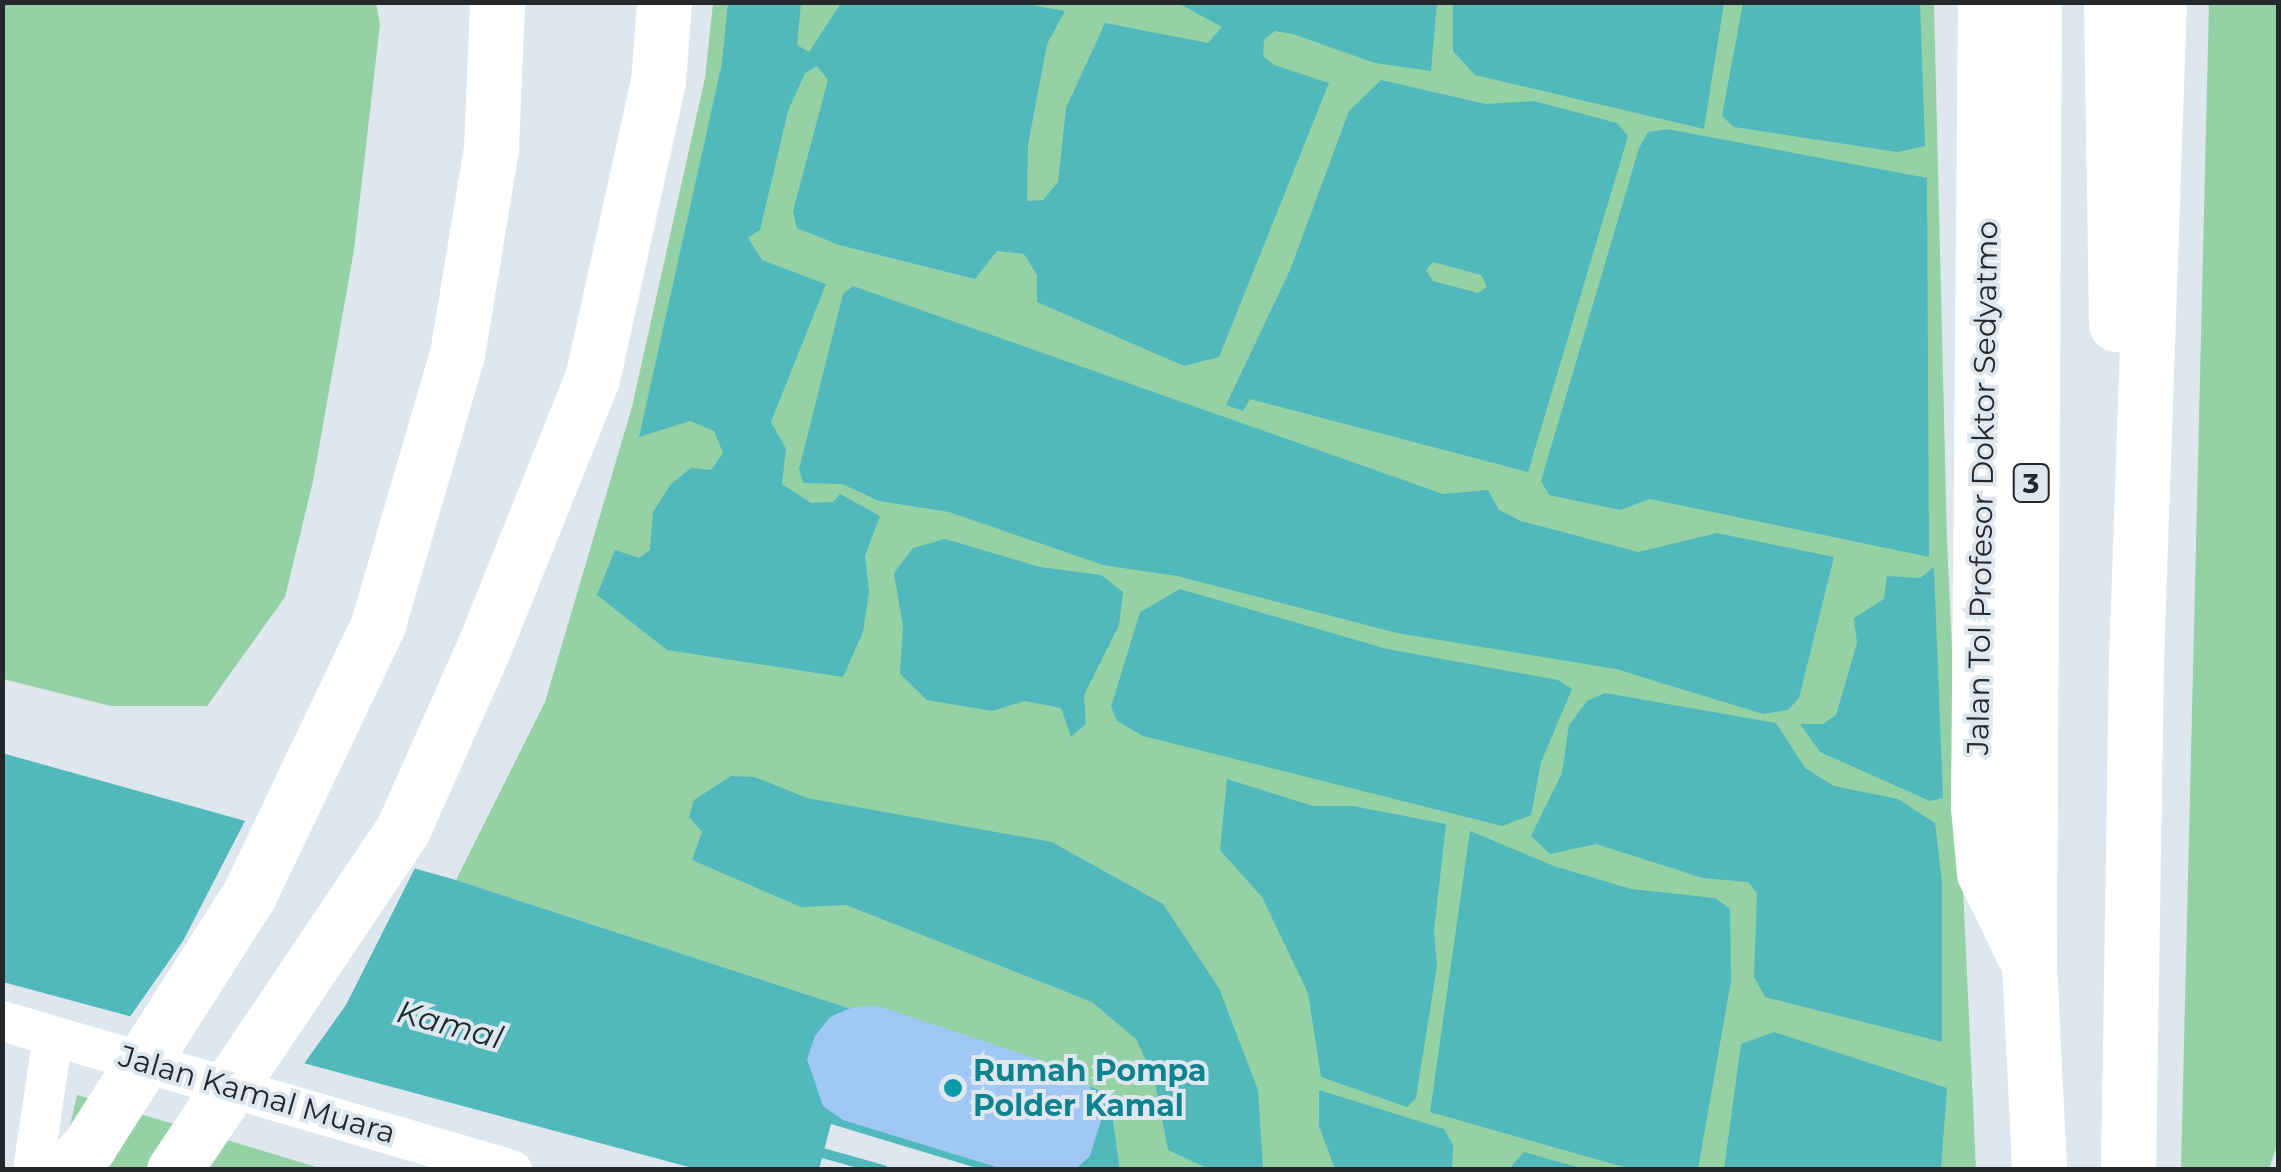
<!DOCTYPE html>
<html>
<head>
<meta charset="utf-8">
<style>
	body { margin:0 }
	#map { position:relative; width:2281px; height:1172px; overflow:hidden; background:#dee6ee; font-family:Montserrat,sans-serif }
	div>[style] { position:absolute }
	.green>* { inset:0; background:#94d2a5 }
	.water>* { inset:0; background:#51b8bc }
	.pier>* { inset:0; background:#dee6ee }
	.stream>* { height:10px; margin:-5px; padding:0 5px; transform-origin:5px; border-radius:5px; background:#51b8bc }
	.building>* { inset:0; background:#a1c8f5 }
	.minor>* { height:40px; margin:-20px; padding:0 20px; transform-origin:20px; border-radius:20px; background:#fff }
	.highway>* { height:55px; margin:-27.5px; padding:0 27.5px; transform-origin:27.5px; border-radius:27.5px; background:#fff }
	.dots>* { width:28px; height:28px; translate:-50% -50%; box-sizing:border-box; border:5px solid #dee6ee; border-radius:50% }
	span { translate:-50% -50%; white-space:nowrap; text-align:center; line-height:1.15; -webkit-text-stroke:8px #dee6ee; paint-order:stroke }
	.shield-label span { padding:2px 8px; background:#dee6ee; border:2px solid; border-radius:8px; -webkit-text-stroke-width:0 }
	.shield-label { font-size:28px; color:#25282b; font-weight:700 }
	.street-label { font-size:30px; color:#25282b }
	.culture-label { font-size:30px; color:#0d838f; font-weight:700 }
	.left { translate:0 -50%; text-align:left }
	.water-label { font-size:32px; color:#1a2d2e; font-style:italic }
	.frame { position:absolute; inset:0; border:5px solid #25282b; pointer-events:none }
</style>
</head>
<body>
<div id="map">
	<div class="green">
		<div style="clip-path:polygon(2px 3px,376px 3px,380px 24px,354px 250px,313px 481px,285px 597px,207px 706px,111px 706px,3px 679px)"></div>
		<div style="clip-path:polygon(713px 3px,1934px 3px,1947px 540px,1976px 1169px,1120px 1169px,1109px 1093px,456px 880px,545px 702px,632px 407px,705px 78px)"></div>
		<div style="clip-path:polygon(2209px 3px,2278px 3px,2278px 1142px,2269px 1169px,2181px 1169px)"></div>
		<div style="clip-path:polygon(77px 1095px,323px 1169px,60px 1170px)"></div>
	</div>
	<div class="water">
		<div style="clip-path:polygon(1019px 3px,1065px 11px,1047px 44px,1028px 145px,1027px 201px,1043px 200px,1058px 182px,1066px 108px,1105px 23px,1208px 43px,1222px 27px,1178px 3px,1437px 3px,1431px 71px,1375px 63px,1293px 34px,1275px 31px,1264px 40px,1263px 56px,1274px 65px,1329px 83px,1219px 357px,1184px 366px,1037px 302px,1037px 275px,1024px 254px,997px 251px,975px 279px,839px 245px,797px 228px,793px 211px,828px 80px,817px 66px,805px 73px,788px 111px,760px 230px,748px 238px,762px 260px,826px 284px,771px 422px,786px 449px,782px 484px,811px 503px,833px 502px,840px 494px,880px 516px,865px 556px,869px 592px,863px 632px,843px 677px,667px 650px,597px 595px,615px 550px,639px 558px,650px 550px,653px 512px,671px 484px,691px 468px,711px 470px,723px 453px,714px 431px,690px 421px,639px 437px,722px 63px,728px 3px,801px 3px,797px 45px,809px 52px,841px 3px)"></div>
		<div style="clip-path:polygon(1453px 3px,1724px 3px,1704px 129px,1475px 75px,1453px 51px)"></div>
		<div style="clip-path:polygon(1743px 3px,1920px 3px,1925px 146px,1897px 152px,1734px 127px,1722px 116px)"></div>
		<div style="clip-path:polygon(evenodd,1381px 80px,1486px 104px,1534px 101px,1617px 123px,1628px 136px,1528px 472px,1250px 399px,1243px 411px,1226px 405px,1290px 270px,1349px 111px,1381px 80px,1433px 262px,1481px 275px,1487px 287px,1478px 293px,1433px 281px,1426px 270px,1433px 262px)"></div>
		<div style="clip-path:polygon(1667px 129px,1927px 178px,1929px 557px,1650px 499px,1620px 510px,1549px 495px,1541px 481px,1639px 148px,1648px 132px)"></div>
		<div style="clip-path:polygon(853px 286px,1443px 494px,1488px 490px,1499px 510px,1521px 521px,1638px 552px,1717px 533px,1834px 557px,1799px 698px,1788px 710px,1763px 714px,1616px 669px,1397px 633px,1177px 576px,1103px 565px,949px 512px,879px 501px,842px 484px,803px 483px,799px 469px,843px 294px)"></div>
		<div style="clip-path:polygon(945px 539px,1040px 567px,1101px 575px,1123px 592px,1119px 625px,1084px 695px,1086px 724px,1071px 737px,1061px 708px,1025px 701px,992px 711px,927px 700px,900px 674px,903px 627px,894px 573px,913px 548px)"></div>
		<div style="clip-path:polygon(1934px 567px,1943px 798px,1930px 801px,1820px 752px,1800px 724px,1823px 724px,1836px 715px,1857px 643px,1854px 618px,1884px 599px,1887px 576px,1920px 578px)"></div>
		<div style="clip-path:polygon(1180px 589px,1387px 649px,1558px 680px,1572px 689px,1541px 762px,1531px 815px,1502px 826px,1143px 736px,1117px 721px,1111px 707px,1140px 612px)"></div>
		<div style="clip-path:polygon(1605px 693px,1776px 723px,1805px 768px,1834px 786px,1898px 799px,1935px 823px,1942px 882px,1942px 1042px,1765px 997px,1754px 977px,1757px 893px,1748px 882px,1703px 878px,1596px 844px,1550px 854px,1531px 836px,1562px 773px,1569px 725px,1587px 701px)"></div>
		<div style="clip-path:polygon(2px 753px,456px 880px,1109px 1093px,1120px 1169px,980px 1169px,831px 1124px,819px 1169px,696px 1169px,3px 982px)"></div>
		<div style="clip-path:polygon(731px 776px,755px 777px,807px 798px,1052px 842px,1163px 904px,1219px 988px,1258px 1090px,1263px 1169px,1209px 1169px,1168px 1150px,1154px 1077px,1136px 1039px,1092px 1002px,846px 905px,801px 907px,692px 860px,702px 832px,689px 817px,694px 800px)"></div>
		<div style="clip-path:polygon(1227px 779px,1313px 806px,1353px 806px,1446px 824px,1434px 930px,1437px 966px,1416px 1098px,1407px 1107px,1321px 1077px,1308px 993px,1262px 897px,1220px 850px)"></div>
		<div style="clip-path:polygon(1470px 831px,1554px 866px,1631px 889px,1715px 898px,1730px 909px,1731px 981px,1698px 1169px,1631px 1169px,1430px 1112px)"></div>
		<div style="clip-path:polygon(1774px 1032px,1947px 1088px,1941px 1169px,1724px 1169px,1741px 1044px)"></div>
		<div style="clip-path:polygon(1319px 1090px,1444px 1129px,1453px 1145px,1452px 1169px,1335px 1169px,1319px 1126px)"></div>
		<div style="clip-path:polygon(1524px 1152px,1584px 1169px,1509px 1169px)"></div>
	</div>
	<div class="pier">
		<div style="clip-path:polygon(247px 817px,417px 864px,346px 1005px,301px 1068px,127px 1021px,183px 941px)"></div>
	</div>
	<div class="stream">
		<div style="left:812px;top:1150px;width:74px;rotate:15.7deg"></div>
	</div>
	<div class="building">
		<div style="clip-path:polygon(878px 1006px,1083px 1074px,1103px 1114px,1090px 1156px,1075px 1170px,1006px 1170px,843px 1120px,823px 1106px,807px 1059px,815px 1036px,830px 1017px,853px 1007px)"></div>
	</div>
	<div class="minor">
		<div style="left:2px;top:1021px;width:531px;rotate:16.29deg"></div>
		<div style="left:33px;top:1170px;width:135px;rotate:-81.5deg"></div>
	</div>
	<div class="highway">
		<div style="left:1985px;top:2px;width:805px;rotate:90.5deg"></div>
		<div style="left:1978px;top:807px;width:66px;rotate:84.8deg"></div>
		<div style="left:1984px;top:873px;width:91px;rotate:64deg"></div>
		<div style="left:2034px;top:2px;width:961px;rotate:90.3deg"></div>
		<div style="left:2029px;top:963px;width:207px;rotate:87.2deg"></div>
		<div style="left:2111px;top:2px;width:322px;rotate:89.1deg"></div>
		<div style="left:67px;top:1170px;width:33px;rotate:-47deg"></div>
		<div style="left:89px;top:1146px;width:298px;rotate:-57.5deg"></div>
		<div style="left:249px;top:895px;width:300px;rotate:-64.5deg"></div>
		<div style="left:378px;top:624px;width:281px;rotate:-73.7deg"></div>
		<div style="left:457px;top:354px;width:209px;rotate:-80.6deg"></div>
		<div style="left:491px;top:148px;width:146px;rotate:-87.6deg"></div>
		<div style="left:174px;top:1170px;width:411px;rotate:-56.1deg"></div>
		<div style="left:403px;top:829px;width:199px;rotate:-66deg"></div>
		<div style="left:484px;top:647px;width:289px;rotate:-68.1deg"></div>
		<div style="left:592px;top:379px;width:304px;rotate:-77.5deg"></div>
		<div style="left:658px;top:82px;width:80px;rotate:-85.7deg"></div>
		<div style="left:2128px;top:1170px;width:510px;rotate:-89.1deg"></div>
		<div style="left:2136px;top:660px;width:658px;rotate:-88deg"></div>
	</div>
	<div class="dots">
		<div style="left:953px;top:1088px;background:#0f9aa8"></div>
	</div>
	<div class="shield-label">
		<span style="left:2031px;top:483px">3</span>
	</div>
	<div class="street-label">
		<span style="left:1983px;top:488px;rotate:-89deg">Jalan Tol Profesor Doktor Sedyatmo</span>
		<span style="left:257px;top:1095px;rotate:16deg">Jalan Kamal Muara</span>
	</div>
	<div class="culture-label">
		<span class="left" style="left:973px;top:1088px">Rumah Pompa<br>Polder Kamal</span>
	</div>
	<div class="water-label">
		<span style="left:450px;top:1025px;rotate:15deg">Kamal</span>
	</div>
	<div class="frame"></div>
</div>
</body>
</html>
